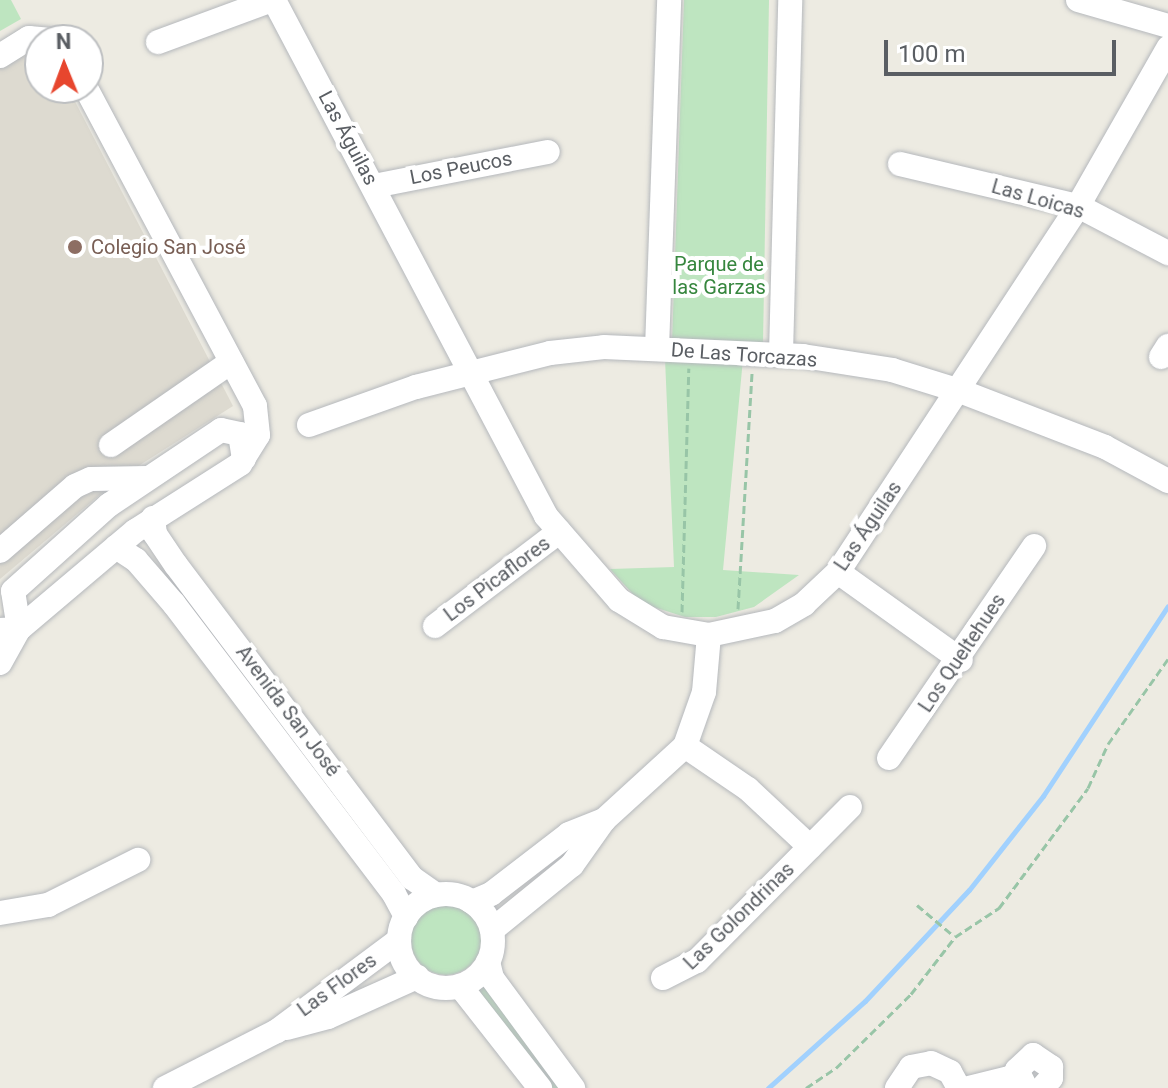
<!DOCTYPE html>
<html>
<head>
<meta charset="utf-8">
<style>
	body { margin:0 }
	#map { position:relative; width:1168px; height:1088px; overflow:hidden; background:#edebe2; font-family:Roboto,sans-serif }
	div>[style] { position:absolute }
	.education>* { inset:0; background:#dddad0 }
	.green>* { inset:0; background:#bee5c0 }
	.round { border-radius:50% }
	.stream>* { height:5px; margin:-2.5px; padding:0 2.5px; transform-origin:2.5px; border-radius:2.5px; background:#a1d1fe }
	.path>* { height:3px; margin-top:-1.5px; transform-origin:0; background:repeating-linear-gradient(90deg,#98c5a7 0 8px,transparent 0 12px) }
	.roads { filter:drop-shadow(0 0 2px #b5b8bc) drop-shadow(0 0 2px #b5b8bc) }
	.minor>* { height:24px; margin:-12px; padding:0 12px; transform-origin:12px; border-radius:12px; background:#fff }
	.minor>.ring { margin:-12px; padding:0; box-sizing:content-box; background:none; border:24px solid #fff; border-radius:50% }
	.dots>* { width:22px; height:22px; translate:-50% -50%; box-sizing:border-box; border:4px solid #fff; border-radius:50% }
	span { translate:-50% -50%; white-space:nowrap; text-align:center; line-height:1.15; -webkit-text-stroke:8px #fff; paint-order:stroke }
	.street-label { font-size:20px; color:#5a5e63 }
	.education-label { font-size:20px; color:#785e54 }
	.left { translate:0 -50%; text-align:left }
	.park-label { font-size:20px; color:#36863e }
	.north { position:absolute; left:24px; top:24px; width:80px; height:80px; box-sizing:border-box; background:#fff; border:2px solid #bdbfc1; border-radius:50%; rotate:359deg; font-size:22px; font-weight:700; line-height:32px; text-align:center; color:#5a5e63 }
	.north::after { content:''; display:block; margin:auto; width:28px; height:36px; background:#e7462e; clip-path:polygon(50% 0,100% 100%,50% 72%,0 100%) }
	.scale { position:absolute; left:884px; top:40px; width:232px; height:36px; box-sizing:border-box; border:4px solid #5a5e63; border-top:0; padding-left:10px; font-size:24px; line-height:28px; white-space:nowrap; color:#5a5e63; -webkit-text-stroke:6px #fff; paint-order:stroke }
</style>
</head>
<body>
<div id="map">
	<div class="education">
		<div style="clip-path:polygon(40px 48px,40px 88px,68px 88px,233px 406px,121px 477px,0 579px,0 66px)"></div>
	</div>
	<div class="green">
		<div style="clip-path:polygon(0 0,11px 0,21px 19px,0 31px)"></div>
		<div style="clip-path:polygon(684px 0,769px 0,763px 344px,672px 343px)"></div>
		<div style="clip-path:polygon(665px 359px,743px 359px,723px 570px,799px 575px,754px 607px,716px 617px,685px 617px,641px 603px,610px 569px,674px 567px)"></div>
		<div class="round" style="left:411px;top:905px;width:70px;height:70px"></div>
		<div style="clip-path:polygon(483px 982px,563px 1088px,552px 1088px,476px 987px)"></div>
	</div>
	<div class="stream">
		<div style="left:768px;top:1088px;width:130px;rotate:-41.9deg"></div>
		<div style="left:865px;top:1001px;width:152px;rotate:-46.9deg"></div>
		<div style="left:969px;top:890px;width:120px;rotate:-51.8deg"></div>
		<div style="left:1043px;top:796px;width:227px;rotate:-56.7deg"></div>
	</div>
	<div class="path">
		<div style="left:738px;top:609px;width:236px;rotate:-86.6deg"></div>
		<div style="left:682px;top:612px;width:244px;rotate:-88.4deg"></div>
		<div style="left:917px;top:905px;width:48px;rotate:40deg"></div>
		<div style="left:806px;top:1088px;width:36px;rotate:-34deg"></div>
		<div style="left:836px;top:1068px;width:105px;rotate:-44.6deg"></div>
		<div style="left:911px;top:994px;width:72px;rotate:-52.3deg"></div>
		<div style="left:955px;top:937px;width:53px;rotate:-33.4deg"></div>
		<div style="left:999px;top:908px;width:149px;rotate:-53.4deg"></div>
		<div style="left:1088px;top:788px;width:48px;rotate:-65.6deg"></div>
		<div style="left:1108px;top:744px;width:104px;rotate:-54.8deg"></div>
	</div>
	<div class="roads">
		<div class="minor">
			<div style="left:274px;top:0;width:583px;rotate:62.2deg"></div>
			<div style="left:546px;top:516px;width:111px;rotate:49deg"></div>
			<div style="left:619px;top:600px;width:52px;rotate:31.5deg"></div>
			<div style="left:663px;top:627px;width:47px;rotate:9.9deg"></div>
			<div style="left:709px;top:635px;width:67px;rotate:-12deg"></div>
			<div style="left:775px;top:621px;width:34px;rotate:-30deg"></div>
			<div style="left:804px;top:604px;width:47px;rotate:-43.3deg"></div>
			<div style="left:838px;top:572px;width:438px;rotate:-56.7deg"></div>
			<div style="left:1078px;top:206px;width:182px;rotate:-60.3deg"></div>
			<div style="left:1078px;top:0;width:94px;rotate:16.1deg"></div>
			<div style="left:158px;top:42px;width:121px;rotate:-20.2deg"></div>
			<div style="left:0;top:56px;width:34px;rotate:-32deg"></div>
			<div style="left:29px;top:38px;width:25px;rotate:5deg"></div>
			<div style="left:900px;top:164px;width:183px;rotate:13.3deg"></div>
			<div style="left:1078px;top:206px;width:102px;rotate:27.6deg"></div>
			<div style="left:374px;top:186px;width:177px;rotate:-11.1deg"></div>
			<div style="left:657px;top:349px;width:349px;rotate:-88deg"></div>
			<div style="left:781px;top:354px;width:354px;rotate:-88.5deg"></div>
			<div style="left:1161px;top:357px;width:13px;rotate:-58deg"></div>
			<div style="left:309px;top:425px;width:114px;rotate:-19.6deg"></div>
			<div style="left:416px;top:387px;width:138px;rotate:-14.2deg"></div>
			<div style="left:550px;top:353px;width:54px;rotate:-6.3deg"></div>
			<div style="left:604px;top:347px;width:199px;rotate:2.6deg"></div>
			<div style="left:803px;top:356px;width:90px;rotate:8.9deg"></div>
			<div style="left:892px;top:370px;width:71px;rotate:17.2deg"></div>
			<div style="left:960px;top:391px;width:155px;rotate:21.1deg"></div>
			<div style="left:1105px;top:447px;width:72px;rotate:28.4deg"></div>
			<div style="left:111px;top:445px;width:146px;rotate:-34.7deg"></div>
			<div style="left:153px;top:518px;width:16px;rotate:83deg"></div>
			<div style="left:155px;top:534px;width:37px;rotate:56deg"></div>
			<div style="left:176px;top:565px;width:392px;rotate:53deg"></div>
			<div style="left:412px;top:878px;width:29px;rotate:35deg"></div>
			<div style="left:116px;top:547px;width:24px;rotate:33deg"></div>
			<div style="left:136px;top:560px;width:58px;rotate:49.2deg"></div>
			<div style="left:174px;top:604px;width:364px;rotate:52.8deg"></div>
			<div style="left:394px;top:894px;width:26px;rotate:62deg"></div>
			<div style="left:0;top:551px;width:99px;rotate:-40.9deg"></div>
			<div style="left:75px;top:486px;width:17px;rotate:-24deg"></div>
			<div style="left:91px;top:479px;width:57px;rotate:-1deg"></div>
			<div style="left:838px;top:572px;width:151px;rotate:35.6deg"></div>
			<div style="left:435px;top:626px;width:156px;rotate:-37.2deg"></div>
			<div style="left:19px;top:629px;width:38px;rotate:-99deg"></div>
			<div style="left:13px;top:591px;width:129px;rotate:-41.9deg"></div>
			<div style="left:109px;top:505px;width:135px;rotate:-33.8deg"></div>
			<div style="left:221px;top:430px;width:19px;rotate:12deg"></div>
			<div style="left:240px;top:434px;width:25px;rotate:81deg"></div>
			<div style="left:0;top:630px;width:19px;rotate:-3deg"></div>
			<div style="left:19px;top:629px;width:152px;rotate:-40.2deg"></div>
			<div style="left:135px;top:531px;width:125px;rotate:-32.5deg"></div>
			<div style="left:240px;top:464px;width:34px;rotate:-58deg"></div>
			<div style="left:258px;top:435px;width:29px;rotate:-96deg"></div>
			<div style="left:255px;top:406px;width:360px;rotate:-118deg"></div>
			<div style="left:0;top:663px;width:39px;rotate:-61deg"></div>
			<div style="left:685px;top:746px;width:76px;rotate:34.3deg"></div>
			<div style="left:748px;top:789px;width:85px;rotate:43.1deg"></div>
			<div style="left:889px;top:758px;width:257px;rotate:-55.6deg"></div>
			<div class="ring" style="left:399px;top:894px;width:70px;height:70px"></div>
			<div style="left:472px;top:902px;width:21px;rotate:-23deg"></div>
			<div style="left:491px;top:894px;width:98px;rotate:-37.6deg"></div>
			<div style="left:569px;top:834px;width:38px;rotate:-22deg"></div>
			<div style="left:0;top:913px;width:49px;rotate:-9.5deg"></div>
			<div style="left:48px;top:905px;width:101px;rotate:-26.6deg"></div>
			<div style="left:492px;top:930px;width:103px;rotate:-39.1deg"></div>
			<div style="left:572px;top:865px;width:55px;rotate:-54.6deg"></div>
			<div style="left:604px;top:820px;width:110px;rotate:-42.4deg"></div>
			<div style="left:685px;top:746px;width:57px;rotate:-70.6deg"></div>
			<div style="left:704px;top:692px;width:57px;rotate:-85deg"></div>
			<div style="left:488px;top:962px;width:16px;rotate:76deg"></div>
			<div style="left:492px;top:978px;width:137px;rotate:53.6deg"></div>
			<div style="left:663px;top:978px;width:38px;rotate:-27deg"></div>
			<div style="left:697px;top:961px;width:217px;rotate:-45.2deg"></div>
			<div style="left:460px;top:986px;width:130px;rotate:51.9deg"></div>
			<div style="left:287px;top:1028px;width:42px;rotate:-15deg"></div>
			<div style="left:328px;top:1017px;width:98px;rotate:-24.2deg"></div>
			<div style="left:165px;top:1088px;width:126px;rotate:-27deg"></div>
			<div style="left:277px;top:1031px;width:152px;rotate:-36.7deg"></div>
			<div style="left:897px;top:1088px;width:25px;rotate:-56deg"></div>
			<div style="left:911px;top:1067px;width:20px;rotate:-11deg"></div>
			<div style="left:931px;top:1063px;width:21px;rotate:25deg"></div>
			<div style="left:950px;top:1072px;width:18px;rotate:61deg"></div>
			<div style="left:969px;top:1088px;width:49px;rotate:-14deg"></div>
			<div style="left:1026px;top:1088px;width:20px;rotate:-117deg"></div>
			<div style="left:1017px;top:1070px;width:22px;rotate:-43deg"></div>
			<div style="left:1033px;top:1055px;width:22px;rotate:34deg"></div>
			<div style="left:1051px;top:1067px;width:11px;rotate:90deg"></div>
			<div style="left:1051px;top:1078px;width:13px;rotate:132deg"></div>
		</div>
	</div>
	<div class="dots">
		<div style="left:75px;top:247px;background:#8d6e63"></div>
	</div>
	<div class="street-label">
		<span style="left:348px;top:138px;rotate:62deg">Las Águilas</span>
		<span style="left:461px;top:168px;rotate:-11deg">Los Peucos</span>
		<span style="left:1038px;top:199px;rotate:16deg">Las Loicas</span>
		<span style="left:744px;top:355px;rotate:4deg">De Las Torcazas</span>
		<span style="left:868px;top:526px;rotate:-56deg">Las Águilas</span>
		<span style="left:497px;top:579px;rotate:-37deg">Los Picaflores</span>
		<span style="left:962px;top:653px;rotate:-56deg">Los Queltehues</span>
		<span style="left:288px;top:711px;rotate:53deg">Avenida San José</span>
		<span style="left:739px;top:916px;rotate:-44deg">Las Golondrinas</span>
		<span style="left:337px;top:985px;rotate:-36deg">Las Flores</span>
	</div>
	<div class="education-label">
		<span class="left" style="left:91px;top:247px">Colegio San José</span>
	</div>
	<div class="park-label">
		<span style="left:719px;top:276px">Parque de<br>las Garzas</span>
	</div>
	<div class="north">N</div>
	<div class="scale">100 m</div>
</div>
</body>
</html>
